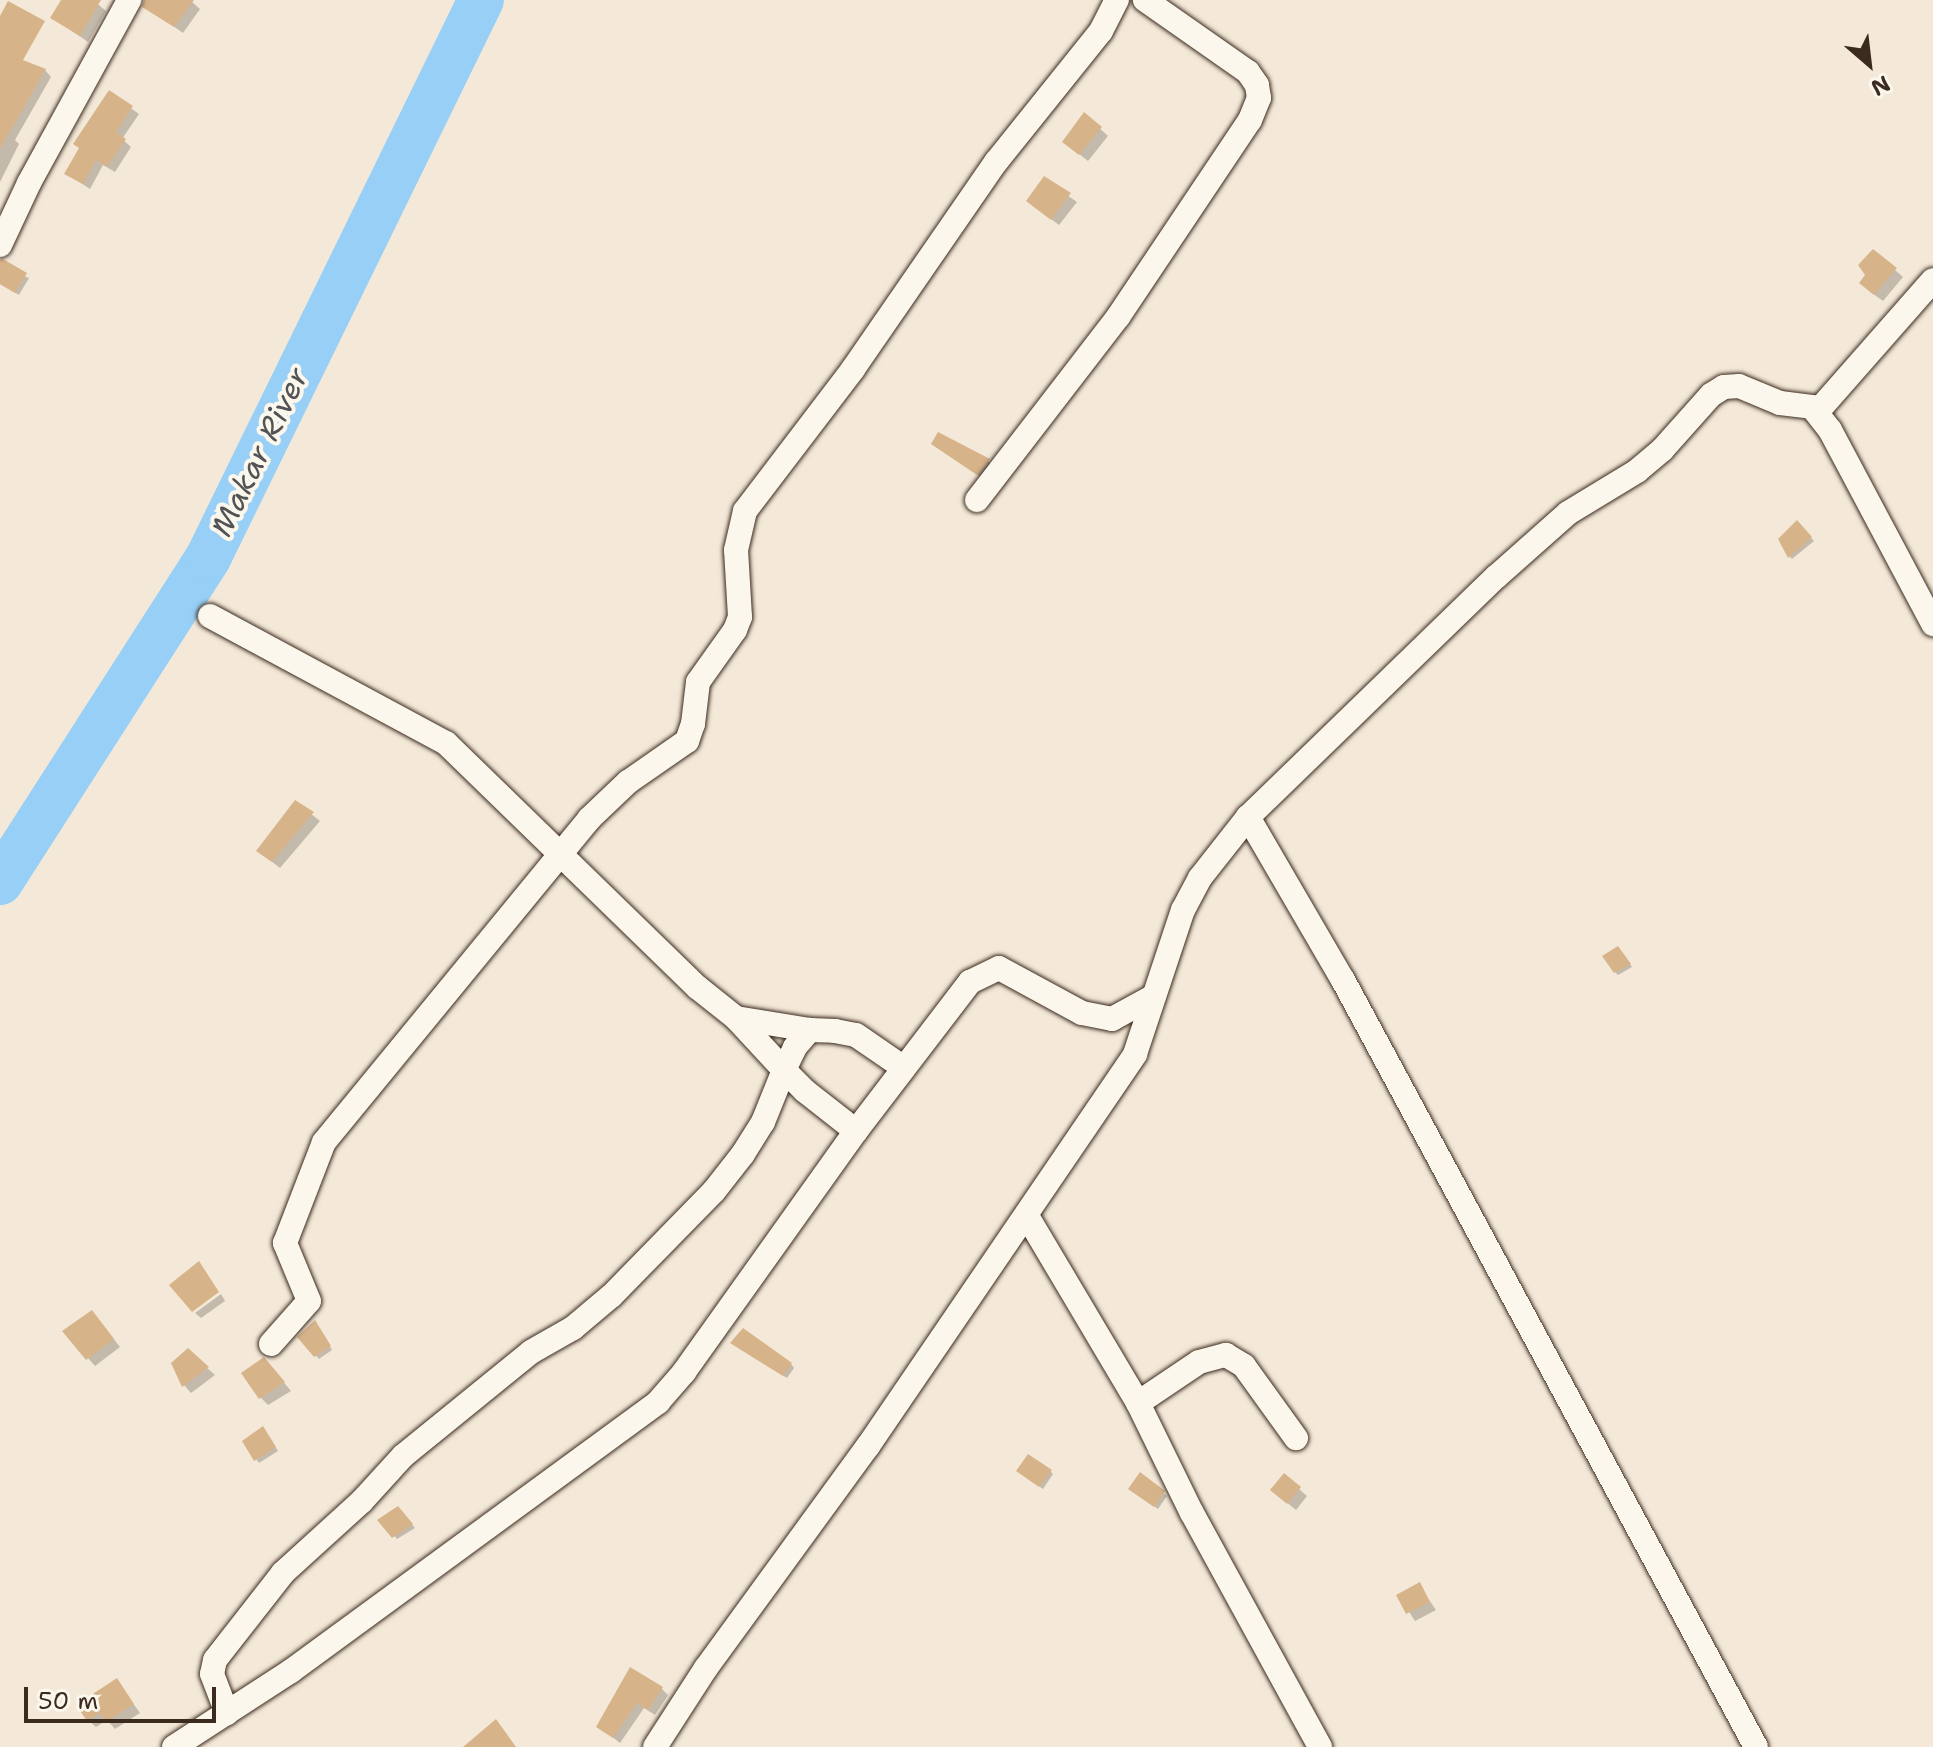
<!DOCTYPE html>
<html>
<head>
<meta charset="utf-8">
<style>
	body { margin:0 }
	#map { position:relative; width:1933px; height:1747px; overflow:hidden; background:#f4e9d8; font-family:"Shantell Sans",sans-serif }
	div>[style] { position:absolute }
	.shadow>* { inset:0; background:#0003 }
	.river>* { height:46px; margin:-23px; padding:0 23px; transform-origin:23px; border-radius:23px; background:#97cff6 }
	.building>* { inset:0; background:#d7b389 }
	.roads { filter:drop-shadow(0 0 2px #3b2a1e) drop-shadow(0 0 2px #3b2a1e) }
	.street>* { height:24px; margin:-12px; padding:0 12px; transform-origin:12px; border-radius:12px; background:#fbf7ec }
	span { translate:-50% -50%; white-space:nowrap; text-align:center; line-height:1.15; -webkit-text-stroke:8px #fbf7ec; paint-order:stroke }
	.water-label { font-size:30px; color:#525354; font-style:italic }
	.north { position:absolute; left:1829px; top:24px; width:80px; height:80px; -webkit-text-stroke:6px #fbf7ec; paint-order:stroke; rotate:152deg; font-size:22px; font-weight:700; line-height:32px; text-align:center; color:#3b2a1e }
	.north::after { content:''; display:block; margin:auto; width:28px; height:36px; background:#3b2a1e; clip-path:polygon(50% 0,100% 100%,50% 72%,0 100%) }
	.scale { position:absolute; left:24px; top:1687px; width:192px; height:36px; box-sizing:border-box; border:4px solid #3b2a1e; border-top:0; padding-left:10px; font-size:24px; line-height:28px; white-space:nowrap; color:#3b2a1e; -webkit-text-stroke:6px #fbf7ec; paint-order:stroke }
</style>
</head>
<body>
<div id="map">
	<div class="shadow">
		<div style="clip-path:polygon(63px 0,93px 0,106px 11px,88px 42px,53px 18px)"></div>
		<div style="clip-path:polygon(155px 0,190px 0,200px 9px,183px 33px,151px 10px)"></div>
		<div style="clip-path:polygon(45px 70px,51px 77px,15px 140px,19px 144px,0 182px,0 85px)"></div>
		<div style="clip-path:polygon(110px 93px,139px 114px,122px 139px,131px 147px,115px 172px,103px 165px,90px 189px,67px 174px)"></div>
		<div style="clip-path:polygon(1084px 114px,1108px 136px,1088px 161px,1064px 142px)"></div>
		<div style="clip-path:polygon(1044px 179px,1077px 202px,1059px 225px,1036px 208px)"></div>
		<div style="clip-path:polygon(1873px 251px,1903px 277px,1883px 301px,1869px 291px,1867px 275px)"></div>
		<div style="clip-path:polygon(0 267px,29px 278px,19px 295px,0 284px)"></div>
		<div style="clip-path:polygon(937px 446px,988px 461px,991px 464px,981px 477px)"></div>
		<div style="clip-path:polygon(1797px 523px,1814px 541px,1792px 559px,1789px 556px)"></div>
		<div style="clip-path:polygon(296px 802px,320px 821px,280px 868px,258px 851px)"></div>
		<div style="clip-path:polygon(1621px 951px,1632px 967px,1618px 975px,1615px 972px)"></div>
		<div style="clip-path:polygon(221px 1294px,225px 1301px,201px 1318px,195px 1313px)"></div>
		<div style="clip-path:polygon(99px 1320px,120px 1347px,95px 1366px,65px 1332px)"></div>
		<div style="clip-path:polygon(318px 1326px,332px 1350px,319px 1359px,300px 1337px)"></div>
		<div style="clip-path:polygon(735px 1346px,791px 1364px,794px 1368px,787px 1378px)"></div>
		<div style="clip-path:polygon(188px 1351px,215px 1375px,191px 1393px,184px 1385px)"></div>
		<div style="clip-path:polygon(271px 1367px,291px 1391px,268px 1405px,261px 1398px)"></div>
		<div style="clip-path:polygon(266px 1432px,278px 1451px,259px 1463px,244px 1442px)"></div>
		<div style="clip-path:polygon(1050px 1471px,1053px 1474px,1043px 1489px,1022px 1474px)"></div>
		<div style="clip-path:polygon(1284px 1476px,1307px 1496px,1296px 1510px,1280px 1497px)"></div>
		<div style="clip-path:polygon(1133px 1492px,1163px 1493px,1167px 1496px,1158px 1509px)"></div>
		<div style="clip-path:polygon(398px 1508px,415px 1528px,397px 1539px,380px 1520px)"></div>
		<div style="clip-path:polygon(1419px 1585px,1436px 1610px,1415px 1621px,1399px 1596px)"></div>
		<div style="clip-path:polygon(117px 1681px,140px 1713px,115px 1729px,107px 1720px,96px 1727px,88px 1720px)"></div>
		<div style="clip-path:polygon(661px 1688px,668px 1695px,655px 1715px,644px 1708px,620px 1743px,598px 1726px)"></div>
	</div>
	<div class="river">
		<div style="left:0;top:882px;width:385px;rotate:-57.3deg"></div>
		<div style="left:208px;top:558px;width:621px;rotate:-63.93deg"></div>
	</div>
	<div class="building">
		<div style="clip-path:polygon(61px 0,101px 0,80px 36px,50px 18px)"></div>
		<div style="clip-path:polygon(144px 0,194px 0,174px 27px,142px 7px)"></div>
		<div style="clip-path:polygon(8px 1px,45px 21px,23px 60px,46px 69px,0 149px,0 16px)"></div>
		<div style="clip-path:polygon(109px 90px,133px 106px,116px 132px,126px 139px,107px 167px,96px 160px,83px 184px,64px 174px,79px 148px,73px 144px)"></div>
		<div style="clip-path:polygon(1084px 112px,1102px 127px,1079px 155px,1062px 142px)"></div>
		<div style="clip-path:polygon(1044px 176px,1071px 193px,1051px 220px,1026px 201px)"></div>
		<div style="clip-path:polygon(1873px 249px,1897px 268px,1874px 295px,1859px 283px,1865px 275px,1858px 265px)"></div>
		<div style="clip-path:polygon(3px 259px,27px 273px,15px 293px,0 284px,0 260px)"></div>
		<div style="clip-path:polygon(938px 432px,990px 459px,977px 475px,931px 444px)"></div>
		<div style="clip-path:polygon(1797px 520px,1812px 537px,1788px 558px,1778px 539px)"></div>
		<div style="clip-path:polygon(295px 800px,314px 812px,272px 862px,256px 851px)"></div>
		<div style="clip-path:polygon(1618px 946px,1631px 964px,1614px 973px,1602px 956px)"></div>
		<div style="clip-path:polygon(199px 1261px,219px 1292px,192px 1312px,169px 1285px)"></div>
		<div style="clip-path:polygon(92px 1310px,114px 1339px,86px 1360px,62px 1331px)"></div>
		<div style="clip-path:polygon(315px 1320px,331px 1346px,314px 1357px,297px 1337px)"></div>
		<div style="clip-path:polygon(743px 1328px,792px 1363px,783px 1376px,730px 1343px)"></div>
		<div style="clip-path:polygon(188px 1348px,209px 1367px,182px 1387px,171px 1363px)"></div>
		<div style="clip-path:polygon(264px 1357px,285px 1382px,259px 1399px,241px 1373px)"></div>
		<div style="clip-path:polygon(263px 1426px,276px 1447px,254px 1461px,242px 1441px)"></div>
		<div style="clip-path:polygon(1028px 1454px,1052px 1470px,1039px 1487px,1016px 1471px)"></div>
		<div style="clip-path:polygon(1140px 1472px,1165px 1491px,1154px 1507px,1128px 1489px)"></div>
		<div style="clip-path:polygon(1284px 1473px,1301px 1487px,1287px 1504px,1270px 1490px)"></div>
		<div style="clip-path:polygon(398px 1506px,413px 1524px,392px 1538px,377px 1520px)"></div>
		<div style="clip-path:polygon(1420px 1582px,1430px 1602px,1406px 1614px,1396px 1595px)"></div>
		<div style="clip-path:polygon(630px 1667px,663px 1687px,648px 1710px,637px 1703px,613px 1738px,596px 1727px)"></div>
		<div style="clip-path:polygon(117px 1678px,134px 1704px,106px 1722px,100px 1713px,87px 1721px,76px 1705px)"></div>
		<div style="clip-path:polygon(496px 1719px,516px 1747px,463px 1747px)"></div>
	</div>
	<div class="roads">
		<div class="street">
			<div style="left:0;top:245px;width:68px;rotate:-64.9deg"></div>
			<div style="left:29px;top:183px;width:209px;rotate:-61.3deg"></div>
			<div style="left:1818px;top:411px;width:174px;rotate:-48.7deg"></div>
			<div style="left:977px;top:500px;width:231px;rotate:-52.4deg"></div>
			<div style="left:1118px;top:317px;width:237px;rotate:-56.2deg"></div>
			<div style="left:1250px;top:120px;width:24px;rotate:-68deg"></div>
			<div style="left:1259px;top:98px;width:13px;rotate:-99deg"></div>
			<div style="left:1257px;top:85px;width:16px;rotate:-125deg"></div>
			<div style="left:1248px;top:72px;width:126px;rotate:-145deg"></div>
			<div style="left:210px;top:616px;width:268px;rotate:28.3deg"></div>
			<div style="left:446px;top:743px;width:350px;rotate:44.2deg"></div>
			<div style="left:697px;top:987px;width:50px;rotate:38.5deg"></div>
			<div style="left:736px;top:1018px;width:71px;rotate:47.3deg"></div>
			<div style="left:784px;top:1070px;width:56px;rotate:112deg"></div>
			<div style="left:763px;top:1122px;width:38px;rotate:122deg"></div>
			<div style="left:743px;top:1154px;width:47px;rotate:128.1deg"></div>
			<div style="left:714px;top:1191px;width:147px;rotate:134.4deg"></div>
			<div style="left:611px;top:1296px;width:50px;rotate:139.9deg"></div>
			<div style="left:573px;top:1328px;width:48px;rotate:150.3deg"></div>
			<div style="left:531px;top:1352px;width:165px;rotate:140.9deg"></div>
			<div style="left:403px;top:1456px;width:62px;rotate:132.4deg"></div>
			<div style="left:361px;top:1502px;width:105px;rotate:137.7deg"></div>
			<div style="left:283px;top:1573px;width:110px;rotate:128deg"></div>
			<div style="left:215px;top:1660px;width:14px;rotate:102deg"></div>
			<div style="left:212px;top:1674px;width:42px;rotate:69deg"></div>
			<div style="left:1248px;top:817px;width:189px;rotate:59.8deg"></div>
			<div style="left:1343px;top:980px;width:871px;rotate:61.7deg"></div>
			<div style="left:736px;top:1018px;width:75px;rotate:9.2deg"></div>
			<div style="left:856px;top:1131px;width:65px;rotate:-141.9deg"></div>
			<div style="left:805px;top:1091px;width:30px;rotate:-135deg"></div>
			<div style="left:784px;top:1070px;width:25px;rotate:-64deg"></div>
			<div style="left:795px;top:1047px;width:23px;rotate:-49deg"></div>
			<div style="left:810px;top:1030px;width:25px;rotate:2deg"></div>
			<div style="left:835px;top:1031px;width:21px;rotate:11deg"></div>
			<div style="left:856px;top:1035px;width:58px;rotate:34.5deg"></div>
			<div style="left:1027px;top:1216px;width:217px;rotate:59.3deg"></div>
			<div style="left:1138px;top:1403px;width:123px;rotate:63.9deg"></div>
			<div style="left:1192px;top:1513px;width:267px;rotate:61.3deg"></div>
			<div style="left:271px;top:1344px;width:57px;rotate:-48.5deg"></div>
			<div style="left:309px;top:1301px;width:63px;rotate:-112.5deg"></div>
			<div style="left:285px;top:1243px;width:108px;rotate:-68.9deg"></div>
			<div style="left:324px;top:1142px;width:418px;rotate:-50.6deg"></div>
			<div style="left:589px;top:819px;width:54px;rotate:-43.5deg"></div>
			<div style="left:628px;top:782px;width:72px;rotate:-34.8deg"></div>
			<div style="left:687px;top:741px;width:18px;rotate:-71deg"></div>
			<div style="left:693px;top:724px;width:42px;rotate:-83.2deg"></div>
			<div style="left:698px;top:682px;width:64px;rotate:-54.6deg"></div>
			<div style="left:735px;top:630px;width:14px;rotate:-69deg"></div>
			<div style="left:740px;top:617px;width:67px;rotate:-93.4deg"></div>
			<div style="left:736px;top:550px;width:40px;rotate:-77deg"></div>
			<div style="left:745px;top:511px;width:178px;rotate:-52.7deg"></div>
			<div style="left:853px;top:369px;width:252px;rotate:-55.4deg"></div>
			<div style="left:996px;top:162px;width:168px;rotate:-51.3deg"></div>
			<div style="left:1101px;top:31px;width:35px;rotate:-63deg"></div>
			<div style="left:1138px;top:1403px;width:73px;rotate:-33.9deg"></div>
			<div style="left:1199px;top:1362px;width:28px;rotate:-15deg"></div>
			<div style="left:1226px;top:1355px;width:21px;rotate:31deg"></div>
			<div style="left:1244px;top:1366px;width:89px;rotate:54.2deg"></div>
			<div style="left:174px;top:1747px;width:140px;rotate:-33deg"></div>
			<div style="left:291px;top:1671px;width:455px;rotate:-36.2deg"></div>
			<div style="left:658px;top:1402px;width:40px;rotate:-49deg"></div>
			<div style="left:684px;top:1372px;width:296px;rotate:-54.5deg"></div>
			<div style="left:856px;top:1131px;width:188px;rotate:-52.6deg"></div>
			<div style="left:970px;top:982px;width:32px;rotate:-26deg"></div>
			<div style="left:999px;top:968px;width:94px;rotate:28.5deg"></div>
			<div style="left:1082px;top:1013px;width:31px;rotate:11deg"></div>
			<div style="left:1112px;top:1019px;width:48px;rotate:-28.7deg"></div>
			<div style="left:655px;top:1747px;width:94px;rotate:-57.2deg"></div>
			<div style="left:706px;top:1668px;width:275px;rotate:-53.9deg"></div>
			<div style="left:868px;top:1446px;width:474px;rotate:-55.7deg"></div>
			<div style="left:1135px;top:1054px;width:152px;rotate:-71.6deg"></div>
			<div style="left:1183px;top:910px;width:36px;rotate:-62deg"></div>
			<div style="left:1200px;top:878px;width:78px;rotate:-51.8deg"></div>
			<div style="left:1248px;top:817px;width:345px;rotate:-44.1deg"></div>
			<div style="left:1496px;top:577px;width:96px;rotate:-41.6deg"></div>
			<div style="left:1568px;top:513px;width:81px;rotate:-31.3deg"></div>
			<div style="left:1637px;top:471px;width:33px;rotate:-40deg"></div>
			<div style="left:1662px;top:450px;width:74px;rotate:-48.3deg"></div>
			<div style="left:1711px;top:395px;width:15px;rotate:-32deg"></div>
			<div style="left:1724px;top:387px;width:15px;rotate:-4deg"></div>
			<div style="left:1739px;top:386px;width:44px;rotate:22.5deg"></div>
			<div style="left:1780px;top:403px;width:32px;rotate:7deg"></div>
			<div style="left:1812px;top:407px;width:29px;rotate:52deg"></div>
			<div style="left:1830px;top:430px;width:220px;rotate:62deg"></div>
		</div>
	</div>
	<div class="water-label">
		<span style="left:260px;top:452px;rotate:-64deg">Makar River</span>
	</div>
	<div class="north">N</div>
	<div class="scale">50 m</div>
</div>
</body>
</html>
